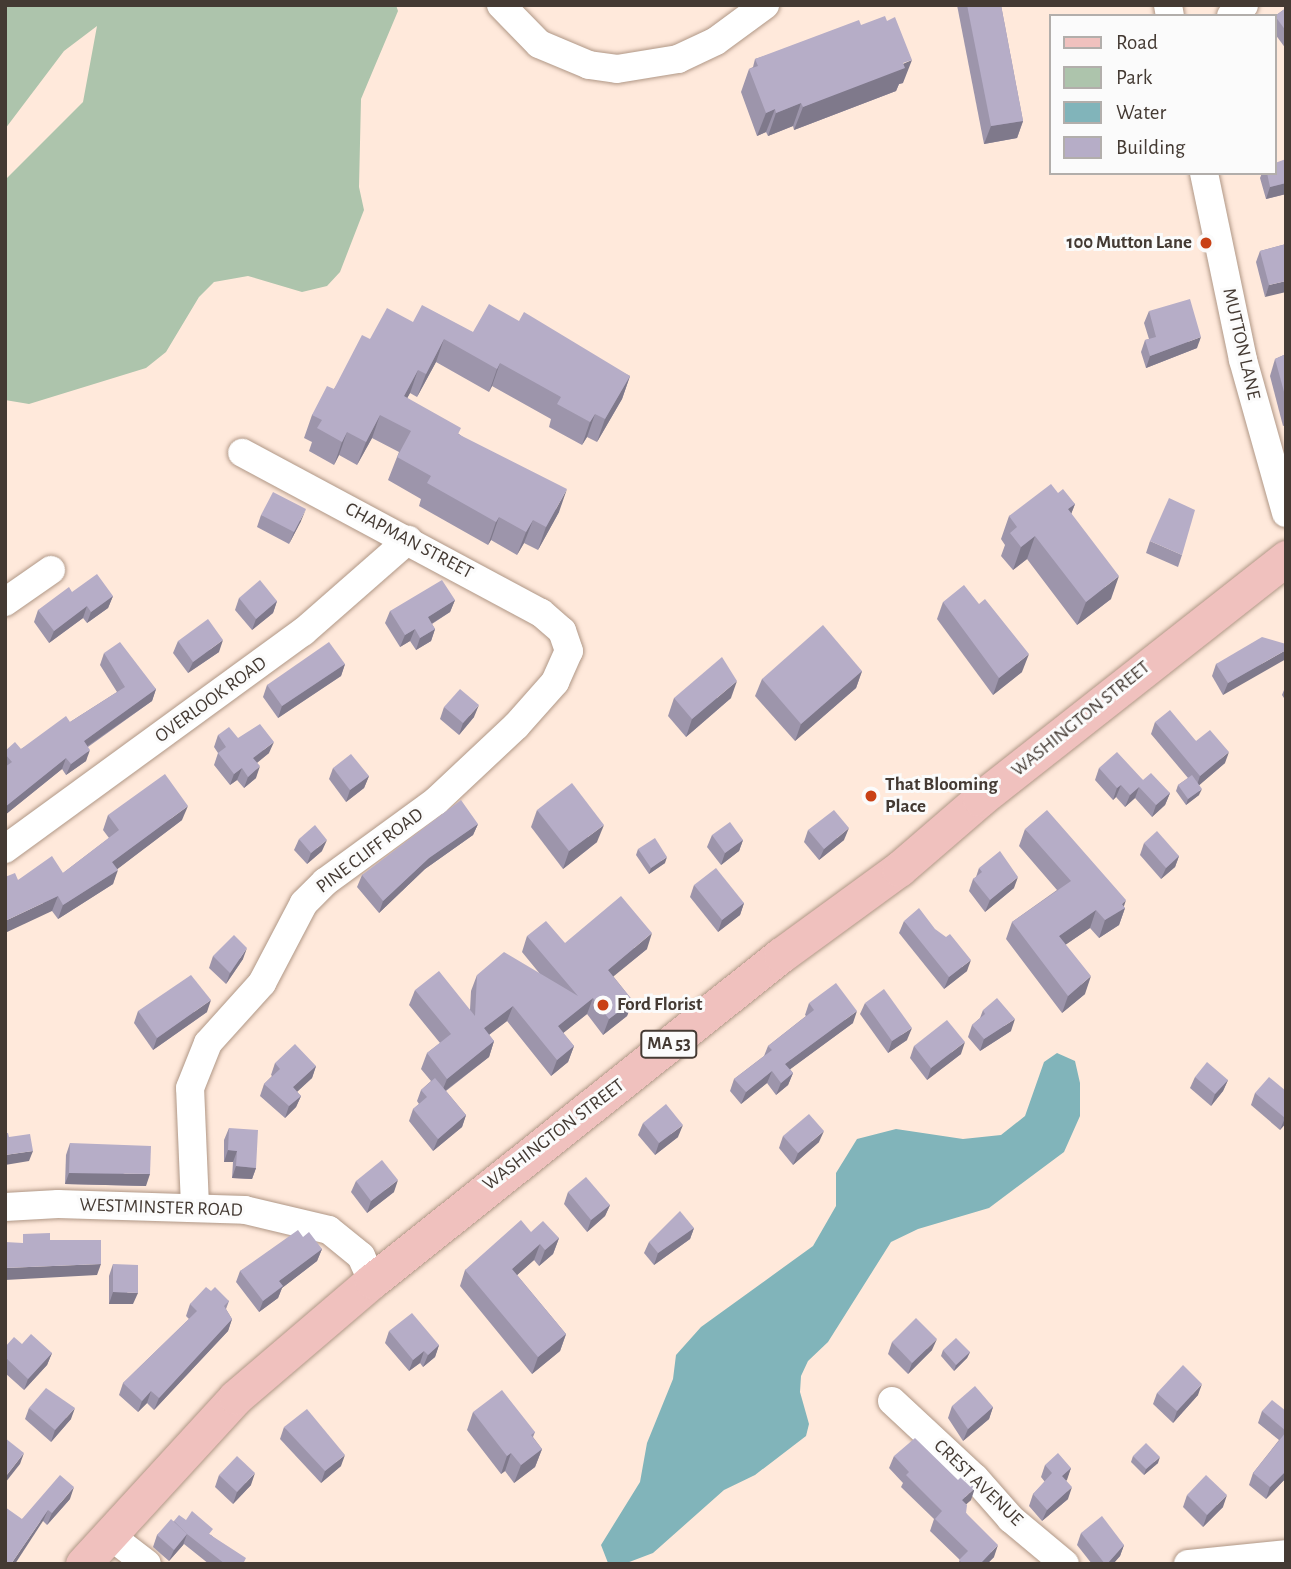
<!DOCTYPE html>
<html>
<head>
<meta charset="utf-8">
<style>
	body { margin:0 }
	#map { position:relative; width:1291px; height:1569px; overflow:hidden; background:#ffe9db; font-family:"Alegreya Sans",sans-serif }
	div>[style] { position:absolute }
	.green>* { inset:0; background:#adc4ac }
	.water>* { inset:0; background:#81b4ba }
	.roads { filter:drop-shadow(0 0 2px #b09786) drop-shadow(0 0 2px #b09786) }
	.minor>* { height:28px; margin:-14px; padding:0 14px; transform-origin:14px; border-radius:14px; background:#fff }
	.major>* { height:35px; margin:-17.5px; padding:0 17.5px; transform-origin:17.5px; border-radius:17.5px; background:#f0c1be }
	.wall>* { inset:0; background:#9d95ab }
	.shaded-wall>* { inset:0; background:#7f798b }
	.building>* { inset:0; background:#b6adc7 }
	.dots>* { width:19px; height:19px; translate:-50% -50%; box-sizing:border-box; border:4px solid #fbfbfb; border-radius:50% }
	span { translate:-50% -50%; white-space:nowrap; text-align:center; line-height:1.15; -webkit-text-stroke:6px #fbfbfb; paint-order:stroke }
	.shield-label span { padding:2px 5px; background:#fbfbfb; border:2px solid; border-radius:5px; -webkit-text-stroke-width:0 }
	.shield-label { font-size:18px; color:#443a33; font-weight:700 }
	.poi-label { font-size:19px; color:#443a33; font-weight:700 }
	.right { translate:-100% -50%; text-align:right }
	.left { translate:0 -50%; text-align:left }
	.street-label { font-size:19px; color:#443a33 }
	.frame { position:absolute; inset:0; border:7px solid #443a33; pointer-events:none }
	.legend { position:absolute; left:1049px; top:14px; width:228px; height:161px; box-sizing:border-box; background:#fbfbfb; border:2px solid #b2aeab; margin:0; padding:9px 12px; list-style:none; font-size:21px; color:#443a33 }
	.legend li { display:flex; align-items:center; gap:14px; height:35px }
	.legend b { width:35px; border:2px solid #b2aeab }
</style>
</head>
<body>
<div id="map">
	<div class="green">
		<div style="clip-path:polygon(5px 5px,396px 5px,398px 11px,361px 99px,359px 187px,364px 210px,340px 272px,327px 286px,302px 292px,248px 276px,214px 282px,199px 297px,166px 352px,146px 368px,29px 404px,5px 400px,5px 180px,83px 102px,97px 26px,64px 51px,5px 129px)"></div>
	</div>
	<div class="water">
		<div style="clip-path:polygon(1057px 1053px,1075px 1061px,1080px 1083px,1080px 1116px,1064px 1152px,989px 1208px,918px 1229px,891px 1242px,828px 1342px,808px 1361px,801px 1376px,800px 1392px,809px 1424px,806px 1436px,755px 1475px,724px 1490px,653px 1553px,624px 1564px,608px 1563px,601px 1545px,640px 1482px,647px 1443px,673px 1379px,676px 1355px,701px 1327px,813px 1246px,836px 1206px,836px 1173px,857px 1139px,896px 1129px,963px 1139px,1001px 1135px,1025px 1116px,1044px 1062px)"></div>
	</div>
	<div class="roads">
		<div class="minor">
			<div style="left:501px;top:5px;width:54px;rotate:45.7deg"></div>
			<div style="left:539px;top:44px;width:54px;rotate:22.8deg"></div>
			<div style="left:589px;top:65px;width:28px;rotate:8deg"></div>
			<div style="left:617px;top:69px;width:62px;rotate:-9.3deg"></div>
			<div style="left:678px;top:59px;width:42px;rotate:-25.3deg"></div>
			<div style="left:716px;top:41px;width:61px;rotate:-36.3deg"></div>
			<div style="left:1168px;top:5px;width:11px;rotate:80deg"></div>
			<div style="left:1231px;top:16px;width:17px;rotate:-40deg"></div>
			<div style="left:1204px;top:173px;width:191px;rotate:78.2deg"></div>
			<div style="left:1243px;top:360px;width:159px;rotate:74.3deg"></div>
			<div style="left:5px;top:602px;width:56px;rotate:-34.8deg"></div>
			<div style="left:5px;top:849px;width:369px;rotate:-36.1deg"></div>
			<div style="left:303px;top:632px;width:140px;rotate:-41.2deg"></div>
			<div style="left:195px;top:1206px;width:118px;rotate:-92.4deg"></div>
			<div style="left:190px;top:1088px;width:48px;rotate:-68.2deg"></div>
			<div style="left:208px;top:1043px;width:81px;rotate:-48deg"></div>
			<div style="left:262px;top:983px;width:90px;rotate:-62.3deg"></div>
			<div style="left:304px;top:903px;width:30px;rotate:-45deg"></div>
			<div style="left:325px;top:882px;width:137px;rotate:-36.1deg"></div>
			<div style="left:436px;top:801px;width:110px;rotate:-43.2deg"></div>
			<div style="left:516px;top:726px;width:59px;rotate:-48.4deg"></div>
			<div style="left:555px;top:682px;width:34px;rotate:-66deg"></div>
			<div style="left:569px;top:651px;width:21px;rotate:-109deg"></div>
			<div style="left:562px;top:631px;width:28px;rotate:-139deg"></div>
			<div style="left:541px;top:613px;width:339px;rotate:-151.8deg"></div>
			<div style="left:5px;top:1207px;width:53px;rotate:-3.2deg"></div>
			<div style="left:58px;top:1204px;width:187px;rotate:1.8deg"></div>
			<div style="left:245px;top:1210px;width:86px;rotate:13.4deg"></div>
			<div style="left:329px;top:1230px;width:41px;rotate:39.1deg"></div>
			<div style="left:361px;top:1256px;width:27px;rotate:66deg"></div>
			<div style="left:892px;top:1401px;width:113px;rotate:42.9deg"></div>
			<div style="left:975px;top:1478px;width:55px;rotate:48.7deg"></div>
			<div style="left:1011px;top:1519px;width:70px;rotate:39.8deg"></div>
			<div style="left:108px;top:1534px;width:49px;rotate:37.6deg"></div>
			<div style="left:1188px;top:1564px;width:99px;rotate:-5.8deg"></div>
		</div>
		<div class="major">
			<div style="left:83px;top:1564px;width:226px;rotate:-47.5deg"></div>
			<div style="left:236px;top:1397px;width:179px;rotate:-40.5deg"></div>
			<div style="left:372px;top:1281px;width:523px;rotate:-38.56deg"></div>
			<div style="left:781px;top:955px;width:146px;rotate:-36.1deg"></div>
			<div style="left:899px;top:869px;width:107px;rotate:-40.8deg"></div>
			<div style="left:980px;top:799px;width:390px;rotate:-38.2deg"></div>
		</div>
	</div>
	<div class="wall">
		<div style="clip-path:polygon(957px 5px,1001px 5px,1023px 121px,1017px 138px,984px 144px)"></div>
		<div style="clip-path:polygon(1286px 8px,1286px 49px,1275px 34px,1275px 16px)"></div>
		<div style="clip-path:polygon(861px 25px,903px 83px,899px 84px,896px 91px,794px 130px,793px 126px,768px 136px,766px 132px,757px 136px,741px 92px,749px 69px,753px 67px,755px 59px)"></div>
		<div style="clip-path:polygon(1286px 159px,1286px 194px,1266px 199px,1260px 178px,1262px 173px,1275px 173px)"></div>
		<div style="clip-path:polygon(1286px 244px,1265px 297px,1256px 262px,1260px 251px)"></div>
		<div style="clip-path:polygon(1149px 311px,1197px 348px,1146px 368px,1141px 352px,1145px 340px,1149px 339px,1144px 323px)"></div>
		<div style="clip-path:polygon(519px 321px,630px 376px,622px 399px,597px 442px,587px 437px,582px 445px,549px 427px,551px 419px,492px 386px,489px 392px,436px 362px,417px 397px,410px 393px,407px 398px,459px 434px,559px 512px,538px 550px,524px 543px,517px 555px,491px 540px,488px 545px,419px 506px,421px 499px,388px 480px,399px 452px,372px 438px,357px 465px,339px 455px,334px 465px,309px 451px,312px 442px,304px 438px,312px 415px,334px 389px,370px 339px,413px 322px,473px 332px)"></div>
		<div style="clip-path:polygon(1286px 354px,1286px 425px,1283px 426px,1270px 376px,1275px 359px)"></div>
		<div style="clip-path:polygon(1058px 493px,1075px 504px,1071px 514px,1111px 599px,1077px 625px,1027px 559px,1013px 570px,1001px 556px,1005px 545px,1001px 539px,1009px 516px)"></div>
		<div style="clip-path:polygon(261px 515px,301px 521px,289px 544px,257px 527px)"></div>
		<div style="clip-path:polygon(1150px 541px,1182px 555px,1178px 567px,1146px 553px)"></div>
		<div style="clip-path:polygon(113px 596px,108px 608px,87px 623px,83px 618px,49px 643px,34px 622px,38px 610px)"></div>
		<div style="clip-path:polygon(239px 598px,277px 601px,273px 613px,252px 630px,235px 610px)"></div>
		<div style="clip-path:polygon(455px 600px,450px 612px,432px 624px,435px 629px,431px 641px,416px 650px,410px 641px,400px 647px,385px 623px,390px 611px)"></div>
		<div style="clip-path:polygon(943px 602px,979px 604px,1022px 672px,993px 695px,937px 619px)"></div>
		<div style="clip-path:polygon(178px 641px,219px 652px,188px 673px,173px 653px)"></div>
		<div style="clip-path:polygon(1286px 644px,1223px 695px,1212px 676px,1216px 664px)"></div>
		<div style="clip-path:polygon(104px 653px,156px 689px,152px 701px,88px 747px,86px 761px,66px 775px,62px 769px,5px 815px,5px 751px,21px 749px,70px 722px,117px 692px,100px 665px)"></div>
		<div style="clip-path:polygon(345px 664px,341px 676px,278px 718px,263px 697px,267px 685px)"></div>
		<div style="clip-path:polygon(862px 671px,856px 688px,795px 741px,755px 696px,762px 679px)"></div>
		<div style="clip-path:polygon(1286px 685px,1286px 701px,1282px 695px)"></div>
		<div style="clip-path:polygon(674px 698px,731px 698px,686px 737px,668px 716px)"></div>
		<div style="clip-path:polygon(444px 707px,474px 717px,459px 735px,440px 719px)"></div>
		<div style="clip-path:polygon(1155px 722px,1196px 741px,1225px 763px,1199px 785px,1199px 795px,1186px 805px,1176px 791px,1178px 785px,1188px 778px,1151px 734px)"></div>
		<div style="clip-path:polygon(218px 735px,238px 738px,269px 753px,257px 763px,256px 778px,244px 788px,237px 780px,230px 785px,214px 765px,218px 753px,214px 747px)"></div>
		<div style="clip-path:polygon(333px 768px,369px 776px,364px 788px,346px 802px,329px 779px)"></div>
		<div style="clip-path:polygon(1099px 768px,1143px 780px,1170px 793px,1165px 805px,1152px 817px,1135px 798px,1125px 807px,1116px 797px,1113px 800px,1095px 780px)"></div>
		<div style="clip-path:polygon(537px 810px,597px 842px,563px 869px,531px 827px)"></div>
		<div style="clip-path:polygon(108px 815px,182px 820px,117px 869px,113px 884px,58px 919px,52px 911px,18px 880px,63px 873px,109px 838px,103px 830px)"></div>
		<div style="clip-path:polygon(478px 824px,473px 835px,425px 869px,379px 913px,357px 887px,362px 875px)"></div>
		<div style="clip-path:polygon(1025px 829px,1125px 908px,1119px 925px,1099px 938px,1090px 928px,1065px 945px,1085px 994px,1062px 1013px,1006px 939px,1012px 922px,1057px 890px,1019px 846px)"></div>
		<div style="clip-path:polygon(808px 830px,844px 840px,819px 860px,804px 842px)"></div>
		<div style="clip-path:polygon(712px 835px,743px 840px,739px 851px,721px 865px,707px 847px)"></div>
		<div style="clip-path:polygon(299px 839px,322px 851px,307px 864px,294px 850px)"></div>
		<div style="clip-path:polygon(1144px 843px,1179px 856px,1175px 867px,1161px 879px,1140px 855px)"></div>
		<div style="clip-path:polygon(638px 849px,665px 863px,649px 874px,636px 855px)"></div>
		<div style="clip-path:polygon(979px 868px,1014px 888px,985px 912px,969px 891px,973px 879px,976px 877px)"></div>
		<div style="clip-path:polygon(694px 885px,744px 903px,740px 915px,718px 932px,690px 897px)"></div>
		<div style="clip-path:polygon(904px 921px,967px 971px,944px 989px,899px 933px)"></div>
		<div style="clip-path:polygon(527px 936px,565px 943px,647px 949px,613px 976px,633px 1001px,627px 1016px,603px 1035px,587px 1014px,563px 1033px,574px 1046px,568px 1062px,551px 1076px,507px 1021px,489px 1035px,494px 1041px,489px 1057px,446px 1091px,466px 1115px,462px 1127px,433px 1151px,409px 1121px,413px 1109px,419px 1104px,417px 1101px,421px 1090px,431px 1081px,421px 1069px,427px 1053px,440px 1043px,409px 1005px,415px 990px,470px 1010px,471px 991px,477px 975px,540px 974px,522px 952px)"></div>
		<div style="clip-path:polygon(213px 956px,243px 959px,226px 984px,209px 968px)"></div>
		<div style="clip-path:polygon(809px 1003px,853px 1023px,790px 1069px,793px 1073px,788px 1085px,776px 1095px,767px 1083px,741px 1104px,730px 1091px,734px 1079px,764px 1056px,768px 1046px,806px 1016px,805px 1015px)"></div>
		<div style="clip-path:polygon(865px 1003px,907px 1040px,888px 1053px,860px 1014px)"></div>
		<div style="clip-path:polygon(983px 1010px,1011px 1031px,980px 1051px,968px 1037px,972px 1025px,980px 1018px)"></div>
		<div style="clip-path:polygon(138px 1011px,207px 1012px,153px 1050px,134px 1023px)"></div>
		<div style="clip-path:polygon(914px 1046px,961px 1054px,927px 1080px,910px 1058px)"></div>
		<div style="clip-path:polygon(275px 1063px,316px 1066px,312px 1078px,297px 1092px,301px 1096px,296px 1107px,285px 1118px,260px 1096px,264px 1084px,272px 1076px,271px 1075px)"></div>
		<div style="clip-path:polygon(1195px 1077px,1228px 1080px,1223px 1091px,1211px 1106px,1190px 1088px)"></div>
		<div style="clip-path:polygon(1286px 1091px,1286px 1123px,1280px 1130px,1251px 1105px,1255px 1093px)"></div>
		<div style="clip-path:polygon(643px 1123px,678px 1137px,655px 1155px,638px 1135px)"></div>
		<div style="clip-path:polygon(229px 1128px,256px 1168px,252px 1179px,232px 1178px,233px 1162px,224px 1162px,224px 1140px)"></div>
		<div style="clip-path:polygon(783px 1136px,819px 1142px,793px 1165px,779px 1148px)"></div>
		<div style="clip-path:polygon(70px 1143px,146px 1186px,65px 1184px,66px 1155px)"></div>
		<div style="clip-path:polygon(356px 1181px,394px 1192px,367px 1213px,351px 1192px)"></div>
		<div style="clip-path:polygon(568px 1192px,610px 1205px,605px 1216px,587px 1232px,564px 1204px)"></div>
		<div style="clip-path:polygon(694px 1228px,690px 1239px,654px 1265px,644px 1253px,649px 1242px)"></div>
		<div style="clip-path:polygon(531px 1232px,559px 1238px,553px 1254px,539px 1266px,534px 1260px,517px 1275px,566px 1334px,560px 1351px,532px 1374px,460px 1286px,465px 1270px)"></div>
		<div style="clip-path:polygon(303px 1237px,322px 1249px,317px 1261px,282px 1288px,278px 1298px,259px 1312px,236px 1282px,240px 1271px)"></div>
		<div style="clip-path:polygon(113px 1264px,133px 1304px,109px 1304px,109px 1276px)"></div>
		<div style="clip-path:polygon(211px 1291px,229px 1301px,226px 1309px,232px 1319px,228px 1331px,154px 1410px,147px 1403px,138px 1412px,119px 1395px,123px 1383px,189px 1319px,186px 1316px,190px 1304px)"></div>
		<div style="clip-path:polygon(389px 1331px,439px 1345px,435px 1357px,423px 1367px,420px 1363px,409px 1371px,385px 1343px)"></div>
		<div style="clip-path:polygon(892px 1342px,932px 1350px,908px 1374px,888px 1354px)"></div>
		<div style="clip-path:polygon(22px 1344px,52px 1353px,47px 1365px,24px 1390px,5px 1373px,5px 1347px)"></div>
		<div style="clip-path:polygon(943px 1350px,970px 1352px,967px 1358px,954px 1371px,941px 1356px)"></div>
		<div style="clip-path:polygon(1157px 1393px,1198px 1395px,1173px 1423px,1153px 1404px)"></div>
		<div style="clip-path:polygon(952px 1406px,993px 1407px,989px 1419px,963px 1441px,948px 1418px)"></div>
		<div style="clip-path:polygon(29px 1408px,71px 1419px,51px 1442px,25px 1419px)"></div>
		<div style="clip-path:polygon(1262px 1411px,1286px 1411px,1286px 1478px,1266px 1499px,1249px 1485px,1253px 1473px,1279px 1440px,1258px 1423px)"></div>
		<div style="clip-path:polygon(473px 1412px,535px 1432px,533px 1437px,542px 1449px,535px 1467px,514px 1483px,505px 1471px,501px 1474px,467px 1430px)"></div>
		<div style="clip-path:polygon(284px 1427px,341px 1466px,321px 1483px,280px 1439px)"></div>
		<div style="clip-path:polygon(894px 1456px,971px 1500px,966px 1504px,966px 1513px,994px 1557px,987px 1564px,958px 1564px,960px 1560px,930px 1531px,934px 1519px,901px 1487px,903px 1483px,889px 1468px)"></div>
		<div style="clip-path:polygon(1133px 1456px,1158px 1463px,1144px 1475px,1131px 1462px)"></div>
		<div style="clip-path:polygon(1045px 1465px,1071px 1468px,1066px 1480px,1068px 1499px,1042px 1521px,1029px 1506px,1033px 1494px,1045px 1482px,1041px 1477px)"></div>
		<div style="clip-path:polygon(219px 1475px,251px 1485px,233px 1504px,215px 1487px)"></div>
		<div style="clip-path:polygon(1187px 1495px,1223px 1507px,1203px 1527px,1183px 1507px)"></div>
		<div style="clip-path:polygon(70px 1499px,47px 1525px,43px 1521px,22px 1519px)"></div>
		<div style="clip-path:polygon(174px 1521px,211px 1535px,244px 1564px,209px 1564px,184px 1544px,169px 1561px,153px 1547px,157px 1535px)"></div>
		<div style="clip-path:polygon(1081px 1533px,1124px 1545px,1120px 1556px,1113px 1564px,1092px 1564px,1077px 1545px)"></div>
	</div>
	<div class="shaded-wall">
		<div style="clip-path:polygon(912px 60px,903px 83px,899px 84px,896px 91px,794px 130px,803px 107px)"></div>
		<div style="clip-path:polygon(801px 103px,793px 126px,768px 136px,776px 113px)"></div>
		<div style="clip-path:polygon(775px 109px,766px 132px,757px 136px,766px 113px)"></div>
		<div style="clip-path:polygon(1023px 121px,1017px 138px,984px 144px,991px 126px)"></div>
		<div style="clip-path:polygon(1286px 183px,1286px 194px,1266px 199px,1270px 187px)"></div>
		<div style="clip-path:polygon(1286px 281px,1286px 292px,1265px 297px,1269px 285px)"></div>
		<div style="clip-path:polygon(1201px 337px,1197px 348px,1146px 368px,1150px 356px)"></div>
		<div style="clip-path:polygon(444px 339px,436px 362px,417px 397px,426px 374px)"></div>
		<div style="clip-path:polygon(500px 363px,492px 386px,489px 392px,497px 369px)"></div>
		<div style="clip-path:polygon(418px 370px,410px 393px,396px 419px,404px 396px)"></div>
		<div style="clip-path:polygon(630px 376px,622px 399px,597px 442px,605px 419px)"></div>
		<div style="clip-path:polygon(595px 414px,587px 437px,582px 445px,590px 422px)"></div>
		<div style="clip-path:polygon(380px 415px,372px 438px,357px 465px,366px 442px)"></div>
		<div style="clip-path:polygon(347px 432px,339px 455px,334px 465px,342px 442px)"></div>
		<div style="clip-path:polygon(567px 489px,559px 512px,538px 550px,546px 527px)"></div>
		<div style="clip-path:polygon(1075px 504px,1066px 527px,1068px 509px)"></div>
		<div style="clip-path:polygon(306px 509px,301px 521px,289px 544px,294px 532px)"></div>
		<div style="clip-path:polygon(499px 517px,491px 540px,488px 545px,496px 522px)"></div>
		<div style="clip-path:polygon(533px 520px,524px 543px,517px 555px,526px 532px)"></div>
		<div style="clip-path:polygon(1035px 536px,1027px 559px,1013px 570px,1021px 547px)"></div>
		<div style="clip-path:polygon(1119px 576px,1111px 599px,1077px 625px,1086px 602px)"></div>
		<div style="clip-path:polygon(113px 596px,108px 608px,87px 623px,91px 612px)"></div>
		<div style="clip-path:polygon(455px 600px,450px 612px,423px 629px,428px 617px)"></div>
		<div style="clip-path:polygon(277px 601px,273px 613px,252px 630px,256px 619px)"></div>
		<div style="clip-path:polygon(87px 606px,83px 618px,49px 643px,54px 631px)"></div>
		<div style="clip-path:polygon(415px 629px,410px 641px,400px 647px,405px 635px)"></div>
		<div style="clip-path:polygon(435px 629px,431px 641px,416px 650px,420px 638px)"></div>
		<div style="clip-path:polygon(223px 640px,219px 652px,188px 673px,193px 662px)"></div>
		<div style="clip-path:polygon(1286px 650px,1286px 659px,1223px 695px,1228px 683px)"></div>
		<div style="clip-path:polygon(1029px 654px,1022px 672px,993px 695px,999px 678px)"></div>
		<div style="clip-path:polygon(345px 664px,341px 676px,278px 718px,282px 706px)"></div>
		<div style="clip-path:polygon(862px 671px,856px 688px,795px 741px,801px 724px)"></div>
		<div style="clip-path:polygon(737px 681px,731px 698px,686px 737px,692px 719px)"></div>
		<div style="clip-path:polygon(156px 689px,152px 701px,79px 752px,84px 741px)"></div>
		<div style="clip-path:polygon(479px 705px,474px 717px,459px 735px,463px 723px)"></div>
		<div style="clip-path:polygon(274px 742px,269px 753px,249px 769px,253px 758px)"></div>
		<div style="clip-path:polygon(90px 750px,86px 761px,66px 775px,71px 764px)"></div>
		<div style="clip-path:polygon(1229px 752px,1225px 763px,1196px 788px,1200px 776px)"></div>
		<div style="clip-path:polygon(66px 758px,62px 769px,5px 815px,5px 807px)"></div>
		<div style="clip-path:polygon(260px 766px,256px 778px,244px 788px,248px 777px)"></div>
		<div style="clip-path:polygon(242px 768px,237px 780px,230px 785px,234px 774px)"></div>
		<div style="clip-path:polygon(369px 776px,364px 788px,346px 802px,350px 790px)"></div>
		<div style="clip-path:polygon(1121px 785px,1116px 797px,1113px 800px,1117px 788px)"></div>
		<div style="clip-path:polygon(1139px 787px,1135px 798px,1125px 807px,1130px 795px)"></div>
		<div style="clip-path:polygon(1202px 789px,1199px 795px,1186px 805px,1188px 799px)"></div>
		<div style="clip-path:polygon(1170px 793px,1165px 805px,1152px 817px,1156px 805px)"></div>
		<div style="clip-path:polygon(188px 806px,182px 820px,107px 877px,112px 862px)"></div>
		<div style="clip-path:polygon(478px 824px,473px 835px,425px 869px,379px 913px,383px 901px,429px 858px)"></div>
		<div style="clip-path:polygon(604px 825px,597px 842px,563px 869px,569px 851px)"></div>
		<div style="clip-path:polygon(849px 828px,844px 840px,819px 860px,824px 849px)"></div>
		<div style="clip-path:polygon(327px 840px,322px 851px,307px 864px,311px 853px)"></div>
		<div style="clip-path:polygon(743px 840px,739px 851px,721px 865px,725px 853px)"></div>
		<div style="clip-path:polygon(1179px 856px,1175px 867px,1161px 879px,1166px 868px)"></div>
		<div style="clip-path:polygon(667px 857px,665px 863px,649px 874px,651px 868px)"></div>
		<div style="clip-path:polygon(118px 870px,113px 884px,58px 919px,63px 905px)"></div>
		<div style="clip-path:polygon(1018px 877px,1014px 888px,985px 912px,990px 900px)"></div>
		<div style="clip-path:polygon(58px 896px,52px 911px,5px 933px,5px 921px)"></div>
		<div style="clip-path:polygon(1126px 900px,1123px 909px,1125px 908px,1119px 925px,1099px 938px,1105px 920px)"></div>
		<div style="clip-path:polygon(744px 903px,740px 915px,718px 932px,722px 920px)"></div>
		<div style="clip-path:polygon(1096px 910px,1090px 928px,1052px 954px,1059px 936px)"></div>
		<div style="clip-path:polygon(652px 933px,647px 949px,603px 985px,608px 970px)"></div>
		<div style="clip-path:polygon(247px 948px,243px 959px,226px 984px,230px 973px)"></div>
		<div style="clip-path:polygon(971px 960px,967px 971px,944px 989px,949px 977px)"></div>
		<div style="clip-path:polygon(1091px 976px,1085px 994px,1062px 1013px,1068px 996px)"></div>
		<div style="clip-path:polygon(593px 998px,587px 1014px,552px 1042px,558px 1026px)"></div>
		<div style="clip-path:polygon(211px 1000px,207px 1012px,153px 1050px,157px 1038px)"></div>
		<div style="clip-path:polygon(633px 1001px,627px 1016px,603px 1035px,609px 1019px)"></div>
		<div style="clip-path:polygon(513px 1006px,507px 1021px,478px 1043px,484px 1028px)"></div>
		<div style="clip-path:polygon(857px 1011px,853px 1023px,781px 1076px,785px 1064px)"></div>
		<div style="clip-path:polygon(1015px 1019px,1011px 1031px,980px 1051px,984px 1039px)"></div>
		<div style="clip-path:polygon(912px 1028px,907px 1040px,888px 1053px,892px 1041px)"></div>
		<div style="clip-path:polygon(494px 1041px,489px 1057px,441px 1094px,447px 1079px)"></div>
		<div style="clip-path:polygon(965px 1042px,961px 1054px,927px 1080px,931px 1068px)"></div>
		<div style="clip-path:polygon(574px 1046px,568px 1062px,551px 1076px,557px 1060px)"></div>
		<div style="clip-path:polygon(316px 1066px,312px 1078px,289px 1099px,293px 1087px)"></div>
		<div style="clip-path:polygon(772px 1071px,767px 1083px,741px 1104px,746px 1092px)"></div>
		<div style="clip-path:polygon(793px 1073px,788px 1085px,776px 1095px,781px 1083px)"></div>
		<div style="clip-path:polygon(1228px 1080px,1223px 1091px,1211px 1106px,1215px 1094px)"></div>
		<div style="clip-path:polygon(301px 1096px,296px 1107px,285px 1118px,289px 1106px)"></div>
		<div style="clip-path:polygon(466px 1115px,462px 1127px,433px 1151px,438px 1139px)"></div>
		<div style="clip-path:polygon(1286px 1116px,1286px 1123px,1280px 1130px,1285px 1118px)"></div>
		<div style="clip-path:polygon(683px 1125px,678px 1137px,655px 1155px,659px 1143px)"></div>
		<div style="clip-path:polygon(824px 1131px,819px 1142px,793px 1165px,798px 1153px)"></div>
		<div style="clip-path:polygon(228px 1150px,237px 1151px,233px 1162px,224px 1162px)"></div>
		<div style="clip-path:polygon(33px 1151px,29px 1161px,5px 1165px,5px 1155px)"></div>
		<div style="clip-path:polygon(236px 1166px,256px 1168px,252px 1179px,232px 1178px)"></div>
		<div style="clip-path:polygon(69px 1173px,150px 1174px,146px 1186px,65px 1184px)"></div>
		<div style="clip-path:polygon(398px 1180px,394px 1192px,367px 1213px,371px 1201px)"></div>
		<div style="clip-path:polygon(610px 1205px,605px 1216px,587px 1232px,591px 1220px)"></div>
		<div style="clip-path:polygon(694px 1228px,690px 1239px,654px 1265px,658px 1253px)"></div>
		<div style="clip-path:polygon(559px 1238px,553px 1254px,539px 1266px,545px 1250px)"></div>
		<div style="clip-path:polygon(540px 1244px,534px 1260px,506px 1285px,512px 1269px)"></div>
		<div style="clip-path:polygon(322px 1249px,317px 1261px,282px 1288px,278px 1298px,259px 1312px,263px 1301px,279px 1281px)"></div>
		<div style="clip-path:polygon(101px 1264px,97px 1275px,5px 1280px,5px 1268px)"></div>
		<div style="clip-path:polygon(113px 1292px,138px 1293px,133px 1304px,109px 1304px)"></div>
		<div style="clip-path:polygon(232px 1319px,228px 1331px,154px 1410px,159px 1398px)"></div>
		<div style="clip-path:polygon(566px 1334px,560px 1351px,532px 1374px,538px 1357px)"></div>
		<div style="clip-path:polygon(937px 1339px,932px 1350px,908px 1374px,912px 1363px)"></div>
		<div style="clip-path:polygon(439px 1345px,435px 1357px,423px 1367px,428px 1355px)"></div>
		<div style="clip-path:polygon(424px 1351px,420px 1363px,409px 1371px,413px 1360px)"></div>
		<div style="clip-path:polygon(970px 1352px,967px 1358px,954px 1371px,956px 1365px)"></div>
		<div style="clip-path:polygon(52px 1353px,47px 1365px,24px 1390px,28px 1379px)"></div>
		<div style="clip-path:polygon(1202px 1384px,1198px 1395px,1173px 1423px,1177px 1411px)"></div>
		<div style="clip-path:polygon(151px 1391px,147px 1403px,138px 1412px,142px 1401px)"></div>
		<div style="clip-path:polygon(993px 1407px,989px 1419px,963px 1441px,968px 1429px)"></div>
		<div style="clip-path:polygon(75px 1408px,71px 1419px,51px 1442px,55px 1430px)"></div>
		<div style="clip-path:polygon(542px 1449px,535px 1467px,514px 1483px,521px 1465px)"></div>
		<div style="clip-path:polygon(24px 1453px,20px 1464px,5px 1483px,6px 1476px)"></div>
		<div style="clip-path:polygon(511px 1453px,505px 1471px,501px 1474px,507px 1456px)"></div>
		<div style="clip-path:polygon(345px 1455px,341px 1466px,321px 1483px,325px 1471px)"></div>
		<div style="clip-path:polygon(1160px 1457px,1158px 1463px,1144px 1475px,1146px 1469px)"></div>
		<div style="clip-path:polygon(1071px 1468px,1067px 1480px,1058px 1488px,1062px 1476px)"></div>
		<div style="clip-path:polygon(1286px 1471px,1286px 1478px,1266px 1499px,1270px 1487px)"></div>
		<div style="clip-path:polygon(255px 1473px,251px 1485px,233px 1504px,237px 1492px)"></div>
		<div style="clip-path:polygon(74px 1487px,70px 1499px,47px 1525px,52px 1513px)"></div>
		<div style="clip-path:polygon(1072px 1487px,1068px 1499px,1042px 1521px,1047px 1510px)"></div>
		<div style="clip-path:polygon(975px 1488px,971px 1500px,958px 1512px,962px 1500px)"></div>
		<div style="clip-path:polygon(1227px 1495px,1223px 1507px,1203px 1527px,1207px 1515px)"></div>
		<div style="clip-path:polygon(48px 1510px,43px 1521px,15px 1564px,11px 1564px)"></div>
		<div style="clip-path:polygon(187px 1534px,183px 1545px,169px 1561px,174px 1550px)"></div>
		<div style="clip-path:polygon(998px 1545px,994px 1557px,987px 1564px,980px 1564px)"></div>
		<div style="clip-path:polygon(1124px 1545px,1120px 1556px,1113px 1564px,1107px 1564px)"></div>
	</div>
	<div class="building">
		<div style="clip-path:polygon(967px 5px,1001px 5px,1023px 121px,991px 126px)"></div>
		<div style="clip-path:polygon(1286px 8px,1286px 31px,1275px 16px)"></div>
		<div style="clip-path:polygon(885px 16px,887px 21px,895px 17px,912px 60px,903px 63px,905px 68px,803px 107px,801px 103px,776px 113px,775px 109px,766px 113px,749px 69px,758px 66px,755px 59px,859px 20px,861px 25px)"></div>
		<div style="clip-path:polygon(1286px 159px,1286px 183px,1270px 187px,1267px 173px,1275px 173px,1275px 163px)"></div>
		<div style="clip-path:polygon(1286px 244px,1286px 281px,1269px 285px,1260px 251px)"></div>
		<div style="clip-path:polygon(1190px 299px,1201px 337px,1150px 356px,1145px 340px,1156px 337px,1149px 311px)"></div>
		<div style="clip-path:polygon(489px 304px,519px 321px,524px 312px,630px 376px,605px 419px,595px 414px,590px 422px,557px 404px,561px 397px,500px 363px,497px 369px,444px 339px,426px 374px,418px 370px,404px 396px,461px 428px,458px 434px,567px 489px,546px 527px,533px 520px,526px 532px,499px 517px,496px 522px,427px 483px,431px 476px,397px 457px,411px 431px,380px 415px,366px 442px,347px 432px,342px 442px,317px 428px,322px 420px,312px 415px,327px 386px,334px 389px,362px 335px,370px 339px,387px 308px,413px 322px,422px 305px,473px 332px)"></div>
		<div style="clip-path:polygon(1286px 354px,1286px 399px,1275px 359px)"></div>
		<div style="clip-path:polygon(1051px 484px,1058px 493px,1063px 489px,1075px 504px,1068px 509px,1119px 576px,1086px 602px,1035px 536px,1021px 547px,1010px 533px,1017px 527px,1009px 516px)"></div>
		<div style="clip-path:polygon(273px 492px,306px 509px,294px 532px,261px 515px)"></div>
		<div style="clip-path:polygon(1169px 498px,1195px 510px,1182px 555px,1150px 541px)"></div>
		<div style="clip-path:polygon(97px 574px,113px 596px,91px 612px,87px 606px,54px 631px,38px 610px,69px 587px,72px 592px)"></div>
		<div style="clip-path:polygon(260px 580px,277px 601px,256px 619px,239px 598px)"></div>
		<div style="clip-path:polygon(442px 580px,455px 600px,428px 617px,435px 629px,420px 638px,415px 629px,405px 635px,390px 611px)"></div>
		<div style="clip-path:polygon(964px 585px,979px 604px,985px 599px,1029px 654px,999px 678px,943px 602px)"></div>
		<div style="clip-path:polygon(208px 619px,223px 640px,193px 662px,178px 641px)"></div>
		<div style="clip-path:polygon(823px 625px,862px 671px,801px 724px,762px 679px)"></div>
		<div style="clip-path:polygon(1262px 637px,1286px 644px,1286px 650px,1228px 683px,1216px 664px)"></div>
		<div style="clip-path:polygon(120px 642px,156px 689px,84px 741px,90px 750px,71px 764px,66px 758px,5px 807px,5px 767px,12px 762px,5px 754px,5px 751px,15px 742px,21px 749px,66px 716px,70px 722px,125px 687px,104px 653px)"></div>
		<div style="clip-path:polygon(329px 642px,345px 664px,282px 706px,267px 685px)"></div>
		<div style="clip-path:polygon(722px 657px,737px 681px,692px 719px,674px 698px)"></div>
		<div style="clip-path:polygon(460px 689px,479px 705px,463px 723px,444px 707px)"></div>
		<div style="clip-path:polygon(1170px 710px,1196px 741px,1210px 730px,1229px 752px,1200px 776px,1155px 722px)"></div>
		<div style="clip-path:polygon(260px 724px,274px 742px,253px 758px,260px 766px,248px 777px,242px 768px,234px 774px,218px 753px,226px 747px,218px 735px,229px 727px,238px 738px)"></div>
		<div style="clip-path:polygon(1117px 752px,1143px 780px,1151px 773px,1170px 793px,1156px 805px,1139px 787px,1130px 795px,1121px 785px,1117px 788px,1099px 768px)"></div>
		<div style="clip-path:polygon(351px 754px,369px 776px,350px 790px,333px 768px)"></div>
		<div style="clip-path:polygon(165px 774px,188px 806px,112px 862px,118px 870px,63px 905px,58px 896px,5px 921px,5px 877px,15px 873px,18px 880px,52px 856px,63px 873px,119px 830px,108px 815px)"></div>
		<div style="clip-path:polygon(1192px 775px,1202px 789px,1188px 799px,1178px 785px)"></div>
		<div style="clip-path:polygon(572px 783px,604px 825px,569px 851px,537px 810px)"></div>
		<div style="clip-path:polygon(461px 800px,478px 824px,429px 858px,383px 901px,362px 875px)"></div>
		<div style="clip-path:polygon(834px 810px,849px 828px,824px 849px,808px 830px)"></div>
		<div style="clip-path:polygon(1047px 810px,1126px 900px,1122px 904px,1125px 908px,1105px 920px,1096px 910px,1059px 936px,1091px 976px,1068px 996px,1012px 922px,1071px 881px,1025px 829px)"></div>
		<div style="clip-path:polygon(730px 822px,743px 840px,725px 853px,712px 835px)"></div>
		<div style="clip-path:polygon(315px 825px,327px 840px,311px 853px,299px 839px)"></div>
		<div style="clip-path:polygon(1157px 831px,1179px 856px,1166px 868px,1144px 843px)"></div>
		<div style="clip-path:polygon(655px 838px,667px 857px,651px 868px,638px 849px)"></div>
		<div style="clip-path:polygon(1000px 851px,1018px 877px,990px 900px,973px 879px,982px 872px,979px 868px)"></div>
		<div style="clip-path:polygon(716px 868px,744px 903px,722px 920px,694px 885px)"></div>
		<div style="clip-path:polygon(621px 896px,652px 933px,608px 970px,633px 1001px,609px 1019px,593px 998px,558px 1026px,574px 1046px,557px 1060px,513px 1006px,484px 1028px,494px 1041px,447px 1079px,427px 1053px,451px 1034px,415px 990px,439px 971px,475px 1016px,477px 975px,504px 952px,578px 996px,527px 936px,546px 921px,565px 943px)"></div>
		<div style="clip-path:polygon(919px 908px,935px 929px,946px 937px,950px 934px,971px 960px,949px 977px,904px 921px)"></div>
		<div style="clip-path:polygon(234px 935px,247px 948px,230px 973px,213px 956px)"></div>
		<div style="clip-path:polygon(191px 975px,211px 1000px,157px 1038px,138px 1011px)"></div>
		<div style="clip-path:polygon(836px 983px,857px 1011px,785px 1064px,793px 1073px,781px 1083px,772px 1071px,746px 1092px,734px 1079px,772px 1050px,768px 1046px,814px 1010px,809px 1003px)"></div>
		<div style="clip-path:polygon(884px 989px,912px 1028px,892px 1041px,865px 1003px)"></div>
		<div style="clip-path:polygon(997px 998px,1015px 1019px,984px 1039px,972px 1025px,985px 1014px,983px 1010px)"></div>
		<div style="clip-path:polygon(947px 1020px,965px 1042px,931px 1068px,914px 1046px)"></div>
		<div style="clip-path:polygon(295px 1044px,316px 1066px,293px 1087px,301px 1096px,289px 1106px,264px 1084px,280px 1069px,275px 1063px)"></div>
		<div style="clip-path:polygon(1207px 1062px,1228px 1080px,1215px 1094px,1195px 1077px)"></div>
		<div style="clip-path:polygon(1269px 1077px,1286px 1091px,1286px 1116px,1285px 1118px,1255px 1093px)"></div>
		<div style="clip-path:polygon(435px 1078px,466px 1115px,438px 1139px,413px 1109px,427px 1097px,421px 1090px)"></div>
		<div style="clip-path:polygon(666px 1104px,683px 1125px,659px 1143px,643px 1123px)"></div>
		<div style="clip-path:polygon(809px 1114px,824px 1131px,798px 1153px,783px 1136px)"></div>
		<div style="clip-path:polygon(229px 1128px,258px 1130px,256px 1168px,236px 1166px,237px 1151px,228px 1150px)"></div>
		<div style="clip-path:polygon(5px 1133px,8px 1133px,9px 1137px,30px 1134px,33px 1151px,5px 1155px)"></div>
		<div style="clip-path:polygon(70px 1143px,151px 1146px,150px 1174px,69px 1173px)"></div>
		<div style="clip-path:polygon(382px 1160px,398px 1180px,371px 1201px,356px 1181px)"></div>
		<div style="clip-path:polygon(586px 1177px,610px 1205px,591px 1220px,568px 1192px)"></div>
		<div style="clip-path:polygon(680px 1211px,694px 1228px,658px 1253px,649px 1242px)"></div>
		<div style="clip-path:polygon(521px 1220px,531px 1232px,543px 1221px,559px 1238px,545px 1250px,540px 1244px,512px 1269px,566px 1334px,538px 1357px,465px 1270px)"></div>
		<div style="clip-path:polygon(298px 1230px,303px 1237px,309px 1232px,322px 1249px,279px 1281px,283px 1286px,263px 1301px,240px 1271px)"></div>
		<div style="clip-path:polygon(50px 1233px,50px 1240px,101px 1240px,101px 1264px,5px 1268px,5px 1242px,23px 1243px,23px 1234px)"></div>
		<div style="clip-path:polygon(113px 1264px,138px 1265px,138px 1293px,113px 1292px)"></div>
		<div style="clip-path:polygon(206px 1287px,211px 1291px,215px 1287px,229px 1301px,224px 1306px,232px 1319px,159px 1398px,151px 1391px,142px 1401px,123px 1383px,197px 1311px,190px 1304px)"></div>
		<div style="clip-path:polygon(412px 1313px,439px 1345px,428px 1355px,424px 1351px,413px 1360px,389px 1331px)"></div>
		<div style="clip-path:polygon(916px 1318px,937px 1339px,912px 1363px,892px 1342px)"></div>
		<div style="clip-path:polygon(31px 1334px,52px 1353px,28px 1379px,5px 1357px,5px 1347px,14px 1337px,22px 1344px)"></div>
		<div style="clip-path:polygon(956px 1338px,970px 1352px,956px 1365px,943px 1350px)"></div>
		<div style="clip-path:polygon(1183px 1365px,1202px 1384px,1177px 1411px,1157px 1393px)"></div>
		<div style="clip-path:polygon(975px 1386px,993px 1407px,968px 1429px,952px 1406px)"></div>
		<div style="clip-path:polygon(46px 1388px,75px 1408px,55px 1430px,29px 1408px)"></div>
		<div style="clip-path:polygon(502px 1390px,535px 1432px,531px 1435px,542px 1449px,521px 1465px,511px 1453px,507px 1456px,473px 1412px)"></div>
		<div style="clip-path:polygon(1272px 1400px,1286px 1411px,1286px 1431px,1262px 1411px)"></div>
		<div style="clip-path:polygon(307px 1409px,345px 1455px,325px 1471px,284px 1427px)"></div>
		<div style="clip-path:polygon(1286px 1432px,1286px 1471px,1270px 1487px,1253px 1473px)"></div>
		<div style="clip-path:polygon(5px 1438px,24px 1453px,6px 1476px,5px 1475px)"></div>
		<div style="clip-path:polygon(915px 1438px,958px 1480px,962px 1476px,975px 1488px,962px 1500px,967px 1505px,966px 1513px,998px 1545px,980px 1564px,963px 1564px,959px 1560px,968px 1551px,935px 1519px,942px 1511px,906px 1475px,909px 1472px,894px 1456px)"></div>
		<div style="clip-path:polygon(1146px 1443px,1160px 1457px,1146px 1469px,1133px 1456px)"></div>
		<div style="clip-path:polygon(1058px 1453px,1071px 1468px,1062px 1476px,1072px 1487px,1047px 1510px,1033px 1494px,1052px 1473px,1045px 1465px)"></div>
		<div style="clip-path:polygon(237px 1456px,255px 1473px,237px 1492px,219px 1475px)"></div>
		<div style="clip-path:polygon(60px 1475px,74px 1487px,52px 1513px,48px 1510px,11px 1564px,5px 1564px,5px 1507px,22px 1519px)"></div>
		<div style="clip-path:polygon(1206px 1475px,1227px 1495px,1207px 1515px,1187px 1495px)"></div>
		<div style="clip-path:polygon(192px 1511px,213px 1529px,209px 1534px,246px 1558px,243px 1564px,225px 1564px,187px 1534px,174px 1521px,179px 1515px,186px 1520px)"></div>
		<div style="clip-path:polygon(1102px 1516px,1124px 1545px,1107px 1564px,1105px 1564px,1081px 1533px)"></div>
		<div style="clip-path:polygon(171px 1519px,187px 1534px,174px 1550px,157px 1535px)"></div>
	</div>
	<div class="dots">
		<div style="left:1206px;top:243px;background:#c94116"></div>
		<div style="left:871px;top:796px;background:#c94116"></div>
		<div style="left:603px;top:1005px;background:#c94116"></div>
	</div>
	<div class="shield-label">
		<span style="left:669px;top:1044px">MA 53</span>
	</div>
	<div class="poi-label">
		<span class="right" style="left:1192px;top:243px">100 Mutton Lane</span>
		<span class="left" style="left:885px;top:796px">That Blooming<br>Place</span>
		<span class="left" style="left:617px;top:1005px">Ford Florist</span>
	</div>
	<div class="street-label">
		<span style="left:1241px;top:344px;rotate:77deg">MUTTON LANE</span>
		<span style="left:409px;top:541px;rotate:28deg">CHAPMAN STREET</span>
		<span style="left:211px;top:700px;rotate:-36deg">OVERLOOK ROAD</span>
		<span style="left:1081px;top:719px;rotate:-39deg">WASHINGTON STREET</span>
		<span style="left:370px;top:851px;rotate:-37deg">PINE CLIFF ROAD</span>
		<span style="left:554px;top:1135px;rotate:-37deg">WASHINGTON STREET</span>
		<span style="left:161px;top:1208px;rotate:2deg">WESTMINSTER ROAD</span>
		<span style="left:978px;top:1483px;rotate:44deg">CREST AVENUE</span>
	</div>
	<div class="frame"></div>
	<ul class="legend">
	<li><b style="height:9px;background:#f0c1be"></b>Road</li>
	<li><b style="height:19px;background:#adc4ac"></b>Park</li>
	<li><b style="height:19px;background:#81b4ba"></b>Water</li>
	<li><b style="height:19px;background:#b6adc7"></b>Building</li>
	</ul>
</div>
</body>
</html>
